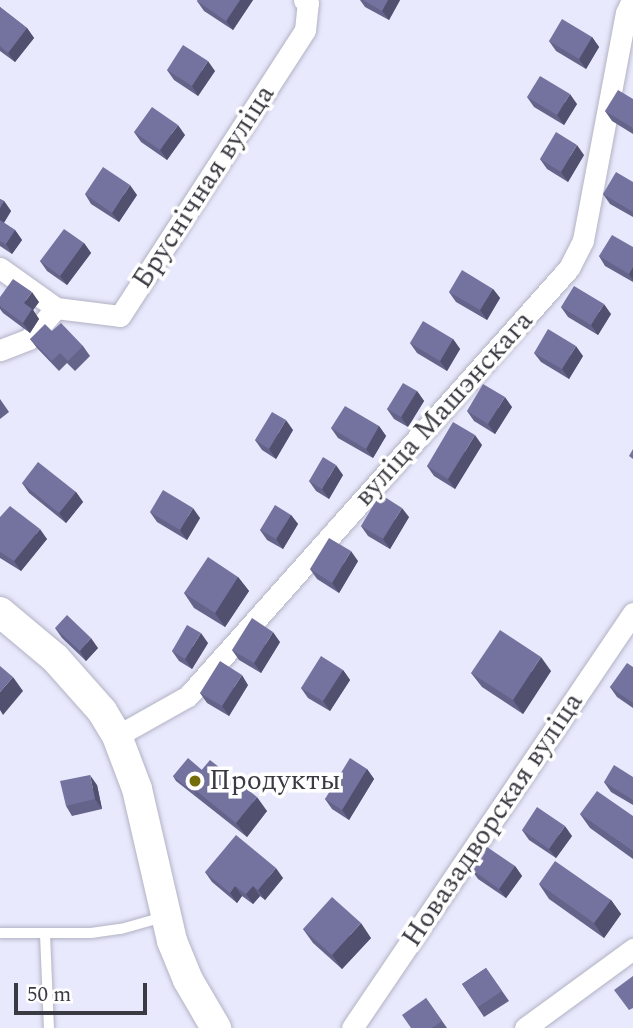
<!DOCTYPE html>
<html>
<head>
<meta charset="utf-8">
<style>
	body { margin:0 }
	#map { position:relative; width:633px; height:1028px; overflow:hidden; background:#e9e9fd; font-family:Spectral,serif }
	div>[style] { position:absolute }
	.roads { filter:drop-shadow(0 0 2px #b2b2c5) drop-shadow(0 0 2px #b2b2c5) }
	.service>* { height:10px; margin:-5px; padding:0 5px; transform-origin:5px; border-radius:5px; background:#fff }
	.minor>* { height:21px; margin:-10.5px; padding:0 10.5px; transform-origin:10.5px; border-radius:10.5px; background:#fff }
	.secondary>* { height:30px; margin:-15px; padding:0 15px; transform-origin:15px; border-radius:15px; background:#fff }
	.wall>* { inset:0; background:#646389 }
	.shaded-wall>* { inset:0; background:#51506f }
	.building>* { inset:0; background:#74739f }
	.dots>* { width:19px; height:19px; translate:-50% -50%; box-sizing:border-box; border:4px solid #fff; border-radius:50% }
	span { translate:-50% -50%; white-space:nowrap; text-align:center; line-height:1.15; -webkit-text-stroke:7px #fff; paint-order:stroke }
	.street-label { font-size:28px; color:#3a3a42 }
	.poi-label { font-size:28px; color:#3a3a42 }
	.left { translate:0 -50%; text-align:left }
	.scale { position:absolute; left:14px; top:983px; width:133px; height:32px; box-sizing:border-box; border:4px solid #3a3a42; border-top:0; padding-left:9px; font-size:21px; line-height:24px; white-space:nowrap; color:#3a3a42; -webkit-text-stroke:5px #fff; paint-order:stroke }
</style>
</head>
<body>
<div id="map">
	<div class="roads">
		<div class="service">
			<div style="left:0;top:933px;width:91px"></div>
			<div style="left:91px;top:933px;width:30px;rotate:-8deg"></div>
			<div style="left:121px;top:929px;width:44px;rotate:-15.9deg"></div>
			<div style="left:45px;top:934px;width:94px;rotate:87.6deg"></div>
		</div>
		<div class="minor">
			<div style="left:0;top:268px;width:69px;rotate:35.5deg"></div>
			<div style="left:56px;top:308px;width:41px;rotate:131.1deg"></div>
			<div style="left:29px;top:339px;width:31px;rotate:159deg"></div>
			<div style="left:56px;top:308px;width:64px;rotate:7.1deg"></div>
			<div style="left:120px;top:316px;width:341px;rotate:-57.1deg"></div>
			<div style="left:305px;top:30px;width:27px;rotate:-84deg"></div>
			<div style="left:308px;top:3px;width:5px;rotate:-143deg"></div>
			<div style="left:117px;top:736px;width:81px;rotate:-29.4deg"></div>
			<div style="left:188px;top:696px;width:573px;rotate:-48.32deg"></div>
			<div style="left:569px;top:268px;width:31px;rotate:-63deg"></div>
			<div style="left:583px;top:240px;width:231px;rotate:-79.3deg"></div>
			<div style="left:626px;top:13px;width:14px;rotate:-65deg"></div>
			<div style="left:352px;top:1028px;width:501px;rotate:-55.9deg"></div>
			<div style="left:525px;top:1028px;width:134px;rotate:-36.2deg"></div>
		</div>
		<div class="secondary">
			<div style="left:0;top:612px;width:72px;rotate:39.9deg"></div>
			<div style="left:55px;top:658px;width:71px;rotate:48.4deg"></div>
			<div style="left:102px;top:711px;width:29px;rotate:59deg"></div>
			<div style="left:117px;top:736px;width:57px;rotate:69.3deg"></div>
			<div style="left:137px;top:789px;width:156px;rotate:77deg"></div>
			<div style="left:172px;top:941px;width:42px;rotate:67.7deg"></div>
			<div style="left:188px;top:980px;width:56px;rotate:59.7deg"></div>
		</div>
	</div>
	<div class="wall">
		<div style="clip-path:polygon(198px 0,253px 0,233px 30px,204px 11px,197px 1px)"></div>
		<div style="clip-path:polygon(360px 0,400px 0,389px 20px,365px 7px)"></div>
		<div style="clip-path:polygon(0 7px,27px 28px,34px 38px,15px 62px,0 51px)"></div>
		<div style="clip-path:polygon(592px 37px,599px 47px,586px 69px,556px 51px,549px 41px)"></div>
		<div style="clip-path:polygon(167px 70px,215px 71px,198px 96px,174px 80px)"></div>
		<div style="clip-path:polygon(527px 97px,577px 104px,564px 125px,534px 107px)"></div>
		<div style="clip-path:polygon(633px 99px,633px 134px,612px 121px,605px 111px)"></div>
		<div style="clip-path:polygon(134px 132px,185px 135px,167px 160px,141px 142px)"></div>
		<div style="clip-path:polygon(584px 155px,568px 182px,547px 169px,540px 159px)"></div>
		<div style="clip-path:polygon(633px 182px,633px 217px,610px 204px,603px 194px)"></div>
		<div style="clip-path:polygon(85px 194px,137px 195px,119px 222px,91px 204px)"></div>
		<div style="clip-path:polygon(0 199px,4px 201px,11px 211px,4px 223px,15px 230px,22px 240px,12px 254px,0 246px)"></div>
		<div style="clip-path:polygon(84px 243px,91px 253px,67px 285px,47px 271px,40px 261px)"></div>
		<div style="clip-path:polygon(633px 247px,633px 282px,605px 266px,599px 256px)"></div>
		<div style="clip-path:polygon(493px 289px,500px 298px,487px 320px,456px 302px,449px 292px)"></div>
		<div style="clip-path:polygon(0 297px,39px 302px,33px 310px,39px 319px,30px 333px,3px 313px,0 309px)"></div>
		<div style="clip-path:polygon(561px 307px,611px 314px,598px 335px,568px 317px)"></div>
		<div style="clip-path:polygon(52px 331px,83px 346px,90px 356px,75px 371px,67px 363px,59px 371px,37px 348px,30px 339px)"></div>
		<div style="clip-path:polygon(453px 339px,460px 349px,447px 371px,417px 353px,410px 343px)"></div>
		<div style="clip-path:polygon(534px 353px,583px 356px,569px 379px,541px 362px)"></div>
		<div style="clip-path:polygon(417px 391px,424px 401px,408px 427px,394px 419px,387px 409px)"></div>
		<div style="clip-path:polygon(0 399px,9px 412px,0 419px)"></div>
		<div style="clip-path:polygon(512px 407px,495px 434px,474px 421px,467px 411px)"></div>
		<div style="clip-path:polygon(379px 426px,386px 436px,373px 458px,338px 438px,331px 428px)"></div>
		<div style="clip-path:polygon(293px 430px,276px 459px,262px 450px,255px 440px)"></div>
		<div style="clip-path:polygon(482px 445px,455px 489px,434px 476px,427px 466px)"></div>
		<div style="clip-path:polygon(343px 475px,329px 499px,316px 491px,309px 481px)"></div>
		<div style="clip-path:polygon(22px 483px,76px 492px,83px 502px,66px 523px,29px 493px)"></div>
		<div style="clip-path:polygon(150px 512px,200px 518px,187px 540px,157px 522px)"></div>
		<div style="clip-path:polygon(291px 515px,298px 524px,283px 549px,267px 540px,260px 530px)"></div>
		<div style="clip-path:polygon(0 517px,47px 539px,21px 571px,0 558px)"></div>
		<div style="clip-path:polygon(409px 517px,390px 549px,368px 536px,361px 526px)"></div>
		<div style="clip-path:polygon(358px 561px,339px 593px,317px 579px,310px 569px)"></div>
		<div style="clip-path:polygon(238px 577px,249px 591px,225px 627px,194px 608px,184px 593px)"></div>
		<div style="clip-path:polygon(55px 628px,98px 648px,86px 661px,62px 638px)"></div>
		<div style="clip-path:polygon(280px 642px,261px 673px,239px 660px,232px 650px)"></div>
		<div style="clip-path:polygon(208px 643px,192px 669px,179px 661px,172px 651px)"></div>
		<div style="clip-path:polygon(633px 667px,633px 708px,617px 697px,610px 687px)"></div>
		<div style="clip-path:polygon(343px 670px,350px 680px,330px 711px,308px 698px,301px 688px)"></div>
		<div style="clip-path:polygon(551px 671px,523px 714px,482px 687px,471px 673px)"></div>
		<div style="clip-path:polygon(248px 685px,229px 716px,207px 703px,200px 693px)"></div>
		<div style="clip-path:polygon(367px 769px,374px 779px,349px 820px,332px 809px,325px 799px)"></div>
		<div style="clip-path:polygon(202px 770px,267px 811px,247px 837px,176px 781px,173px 776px)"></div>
		<div style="clip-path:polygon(633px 777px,633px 805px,611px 792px,604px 782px)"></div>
		<div style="clip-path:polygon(97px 785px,102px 809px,72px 816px,66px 806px)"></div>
		<div style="clip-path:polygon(580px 814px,633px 816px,633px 859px,590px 828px)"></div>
		<div style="clip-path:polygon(522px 830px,572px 836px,556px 858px,529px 840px)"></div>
		<div style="clip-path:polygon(515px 866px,522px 876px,506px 898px,478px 879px,471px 869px)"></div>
		<div style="clip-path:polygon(205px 872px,283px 878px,265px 900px,260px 896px,253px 904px,242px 896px,237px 903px,212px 882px)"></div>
		<div style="clip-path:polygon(539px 884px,611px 900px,621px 914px,604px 938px,549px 899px)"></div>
		<div style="clip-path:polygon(303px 929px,371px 938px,342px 969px,313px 943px)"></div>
		<div style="clip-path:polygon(486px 968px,509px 1001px,484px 1017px,462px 984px)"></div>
		<div style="clip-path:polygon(426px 998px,447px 1028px,411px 1028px)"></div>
	</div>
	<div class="shaded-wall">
		<div style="clip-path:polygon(240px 0,253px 0,233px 30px,226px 21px)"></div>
		<div style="clip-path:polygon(388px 0,400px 0,389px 20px,382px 11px)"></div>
		<div style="clip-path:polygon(27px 28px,34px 38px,15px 62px,8px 53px)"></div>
		<div style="clip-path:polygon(592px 37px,599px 47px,586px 69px,579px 59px)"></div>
		<div style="clip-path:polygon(208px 61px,215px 71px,198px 96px,192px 86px)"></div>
		<div style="clip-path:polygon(570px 94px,577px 104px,564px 125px,557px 115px)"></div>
		<div style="clip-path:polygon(178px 125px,185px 135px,167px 160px,160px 150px)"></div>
		<div style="clip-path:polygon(577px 145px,584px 155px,568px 182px,561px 172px)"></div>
		<div style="clip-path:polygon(130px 185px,137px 195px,119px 222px,112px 213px)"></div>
		<div style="clip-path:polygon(4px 201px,11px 211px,1px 227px,0 225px,0 208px)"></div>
		<div style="clip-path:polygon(15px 230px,22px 240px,12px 254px,6px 244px)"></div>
		<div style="clip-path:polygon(84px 243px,91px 253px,67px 285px,60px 276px)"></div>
		<div style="clip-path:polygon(633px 267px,633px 280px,629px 274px)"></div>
		<div style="clip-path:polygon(493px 289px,500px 298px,487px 320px,480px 310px)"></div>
		<div style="clip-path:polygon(32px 292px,39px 302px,33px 310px,39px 319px,30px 333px,23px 323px,24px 303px)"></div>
		<div style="clip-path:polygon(604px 304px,611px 314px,598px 335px,591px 325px)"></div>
		<div style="clip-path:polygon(453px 339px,460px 349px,447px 371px,440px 361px)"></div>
		<div style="clip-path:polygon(576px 346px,583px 356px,569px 379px,562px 369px)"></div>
		<div style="clip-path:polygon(417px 391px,424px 401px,408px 427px,401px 417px)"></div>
		<div style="clip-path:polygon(505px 397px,512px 407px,495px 434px,488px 424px)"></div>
		<div style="clip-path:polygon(286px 420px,293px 430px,276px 459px,269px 449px)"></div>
		<div style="clip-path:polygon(379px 426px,386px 436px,373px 458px,366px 449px)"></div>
		<div style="clip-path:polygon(475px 435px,482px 445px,455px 489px,448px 479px)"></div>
		<div style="clip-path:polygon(336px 465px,343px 475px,329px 499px,322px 489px)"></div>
		<div style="clip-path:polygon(76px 492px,83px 502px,66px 523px,59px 513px)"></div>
		<div style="clip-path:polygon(193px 508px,200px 518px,187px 540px,180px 530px)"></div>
		<div style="clip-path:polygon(402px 508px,409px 517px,390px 549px,383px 539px)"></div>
		<div style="clip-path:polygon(291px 515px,298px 524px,283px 549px,276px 539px)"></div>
		<div style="clip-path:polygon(40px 529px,47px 539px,21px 571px,14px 561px)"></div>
		<div style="clip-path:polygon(351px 551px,358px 561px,339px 593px,332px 583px)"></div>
		<div style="clip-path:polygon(238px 577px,249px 591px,225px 627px,215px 613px)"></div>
		<div style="clip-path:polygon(273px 632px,280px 642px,261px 673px,254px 663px)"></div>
		<div style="clip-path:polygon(201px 633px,208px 643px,192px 669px,185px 659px)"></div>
		<div style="clip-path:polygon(91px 638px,98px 648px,86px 661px,80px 651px)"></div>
		<div style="clip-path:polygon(541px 657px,551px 671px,523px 714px,513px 700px)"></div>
		<div style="clip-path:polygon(343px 670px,350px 680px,330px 711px,323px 701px)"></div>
		<div style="clip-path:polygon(242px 675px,248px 685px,229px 716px,222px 706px)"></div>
		<div style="clip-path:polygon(13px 677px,23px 691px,3px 715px,0 710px,0 692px)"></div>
		<div style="clip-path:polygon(367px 769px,374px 779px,349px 820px,342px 810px)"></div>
		<div style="clip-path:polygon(90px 775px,97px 785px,102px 809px,95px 799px)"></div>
		<div style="clip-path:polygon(257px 797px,267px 811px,247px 837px,236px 823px)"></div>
		<div style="clip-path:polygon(565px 826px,572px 836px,556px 858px,549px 849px)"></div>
		<div style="clip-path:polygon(515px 866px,522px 876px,506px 898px,499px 889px)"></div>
		<div style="clip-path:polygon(276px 868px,283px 878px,265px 900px,258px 890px)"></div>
		<div style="clip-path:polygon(235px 886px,242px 896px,237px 903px,230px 893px)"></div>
		<div style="clip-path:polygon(253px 886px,260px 896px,253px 904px,246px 894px)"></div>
		<div style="clip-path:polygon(611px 900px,621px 914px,604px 938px,594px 923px)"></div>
		<div style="clip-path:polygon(361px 923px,371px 938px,342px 969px,332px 955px)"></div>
	</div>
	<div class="building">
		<div style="clip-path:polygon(198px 0,240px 0,226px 21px,197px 1px)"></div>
		<div style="clip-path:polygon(363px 0,388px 0,382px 11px)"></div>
		<div style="clip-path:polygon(0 7px,27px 28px,8px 53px,0 46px)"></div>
		<div style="clip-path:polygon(562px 19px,592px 37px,579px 59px,549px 41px)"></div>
		<div style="clip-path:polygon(183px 45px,208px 61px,192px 86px,167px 70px)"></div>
		<div style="clip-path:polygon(540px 76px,570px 94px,557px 115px,527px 97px)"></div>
		<div style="clip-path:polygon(618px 90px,633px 99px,633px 128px,605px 111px)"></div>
		<div style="clip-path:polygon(152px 107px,178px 125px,160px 150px,134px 132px)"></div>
		<div style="clip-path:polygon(556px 132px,577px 145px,561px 172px,540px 159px)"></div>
		<div style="clip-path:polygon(103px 167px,130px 185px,112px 213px,85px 194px)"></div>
		<div style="clip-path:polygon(616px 172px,633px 182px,633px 212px,603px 194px)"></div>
		<div style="clip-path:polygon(0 199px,4px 201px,0 208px)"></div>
		<div style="clip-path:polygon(0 220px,15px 230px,6px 244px,0 241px)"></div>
		<div style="clip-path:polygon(64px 229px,84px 243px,60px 276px,40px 261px)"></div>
		<div style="clip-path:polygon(612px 235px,633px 247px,633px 267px,629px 274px,599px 256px)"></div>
		<div style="clip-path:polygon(462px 270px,493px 289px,480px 310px,449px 292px)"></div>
		<div style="clip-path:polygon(13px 279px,32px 292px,24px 303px,32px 309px,23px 323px,0 306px,0 297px)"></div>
		<div style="clip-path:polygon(574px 286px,604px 304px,591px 325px,561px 307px)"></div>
		<div style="clip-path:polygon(423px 321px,453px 339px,440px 361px,410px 343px)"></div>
		<div style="clip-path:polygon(61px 323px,83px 346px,68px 361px,60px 353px,52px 361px,30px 339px,45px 324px,52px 331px)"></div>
		<div style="clip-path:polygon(548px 329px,576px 346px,562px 369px,534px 353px)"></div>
		<div style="clip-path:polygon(403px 383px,417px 391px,401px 417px,387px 409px)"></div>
		<div style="clip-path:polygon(483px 384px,505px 397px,488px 424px,467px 411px)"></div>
		<div style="clip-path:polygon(345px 406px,379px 426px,366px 449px,331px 428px)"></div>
		<div style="clip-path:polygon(272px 412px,286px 420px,269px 449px,255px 440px)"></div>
		<div style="clip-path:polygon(453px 422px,475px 435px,448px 479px,427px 466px)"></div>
		<div style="clip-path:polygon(633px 449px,633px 459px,629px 456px)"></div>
		<div style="clip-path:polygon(323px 457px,336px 465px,322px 489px,309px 481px)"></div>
		<div style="clip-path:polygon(38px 462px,76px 492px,59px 513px,22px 483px)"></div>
		<div style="clip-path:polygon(163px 490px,193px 508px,180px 530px,150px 512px)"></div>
		<div style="clip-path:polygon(380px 494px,402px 508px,383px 539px,361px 526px)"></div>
		<div style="clip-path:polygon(275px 505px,291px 515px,276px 539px,260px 530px)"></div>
		<div style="clip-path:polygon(10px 506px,40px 529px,14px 561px,0 552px,0 517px)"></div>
		<div style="clip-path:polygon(329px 538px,351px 551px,332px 583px,310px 569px)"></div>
		<div style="clip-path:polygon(208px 557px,238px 577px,215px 613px,184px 593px)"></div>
		<div style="clip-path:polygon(67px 615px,91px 638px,80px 651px,55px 628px)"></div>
		<div style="clip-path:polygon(252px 618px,273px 632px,254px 663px,232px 650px)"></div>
		<div style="clip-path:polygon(187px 625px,201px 633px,185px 659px,172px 651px)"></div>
		<div style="clip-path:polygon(500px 630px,541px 657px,513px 700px,471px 673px)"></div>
		<div style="clip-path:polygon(321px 656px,343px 670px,323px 701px,301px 688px)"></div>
		<div style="clip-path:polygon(220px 661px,242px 675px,222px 706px,200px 693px)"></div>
		<div style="clip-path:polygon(627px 663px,633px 667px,633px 703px,610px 687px)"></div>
		<div style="clip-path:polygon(0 666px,13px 677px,0 692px)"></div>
		<div style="clip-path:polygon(188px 758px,202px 770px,189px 785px,196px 795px,173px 776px)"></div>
		<div style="clip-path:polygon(350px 758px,367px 769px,342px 810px,325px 799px)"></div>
		<div style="clip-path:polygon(210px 760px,257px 797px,236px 823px,189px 785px)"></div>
		<div style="clip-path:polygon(614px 765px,633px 777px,633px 800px,604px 782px)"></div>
		<div style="clip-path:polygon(90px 775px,95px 799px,66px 806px,60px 781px)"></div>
		<div style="clip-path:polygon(597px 791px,633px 816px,633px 851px,580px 814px)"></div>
		<div style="clip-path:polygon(537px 807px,565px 826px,549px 849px,522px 830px)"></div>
		<div style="clip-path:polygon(236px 835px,276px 868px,258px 890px,253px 886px,246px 894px,235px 886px,230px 893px,205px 872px)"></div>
		<div style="clip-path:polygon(487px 847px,515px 866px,499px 889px,471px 869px)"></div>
		<div style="clip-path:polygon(555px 861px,611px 900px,594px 923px,539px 884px)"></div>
		<div style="clip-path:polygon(332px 897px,361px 923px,332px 955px,303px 929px)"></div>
		<div style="clip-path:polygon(486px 968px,502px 991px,478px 1007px,462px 984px)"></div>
		<div style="clip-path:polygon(633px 976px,633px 1008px,629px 1010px,614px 990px)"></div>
		<div style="clip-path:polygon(426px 998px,442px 1021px,432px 1028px,411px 1028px,402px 1015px)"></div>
	</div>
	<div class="dots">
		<div style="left:195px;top:781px;background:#746d0b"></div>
	</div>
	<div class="street-label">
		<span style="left:204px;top:187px;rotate:-57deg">Бруснічная вуліца</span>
		<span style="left:444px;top:409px;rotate:-48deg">вуліца Машэнскага</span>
		<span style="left:493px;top:820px;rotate:-56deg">Новазадворская вуліца</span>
	</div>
	<div class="poi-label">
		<span class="left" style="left:209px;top:781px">Продукты</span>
	</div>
	<div class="scale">50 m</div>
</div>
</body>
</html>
